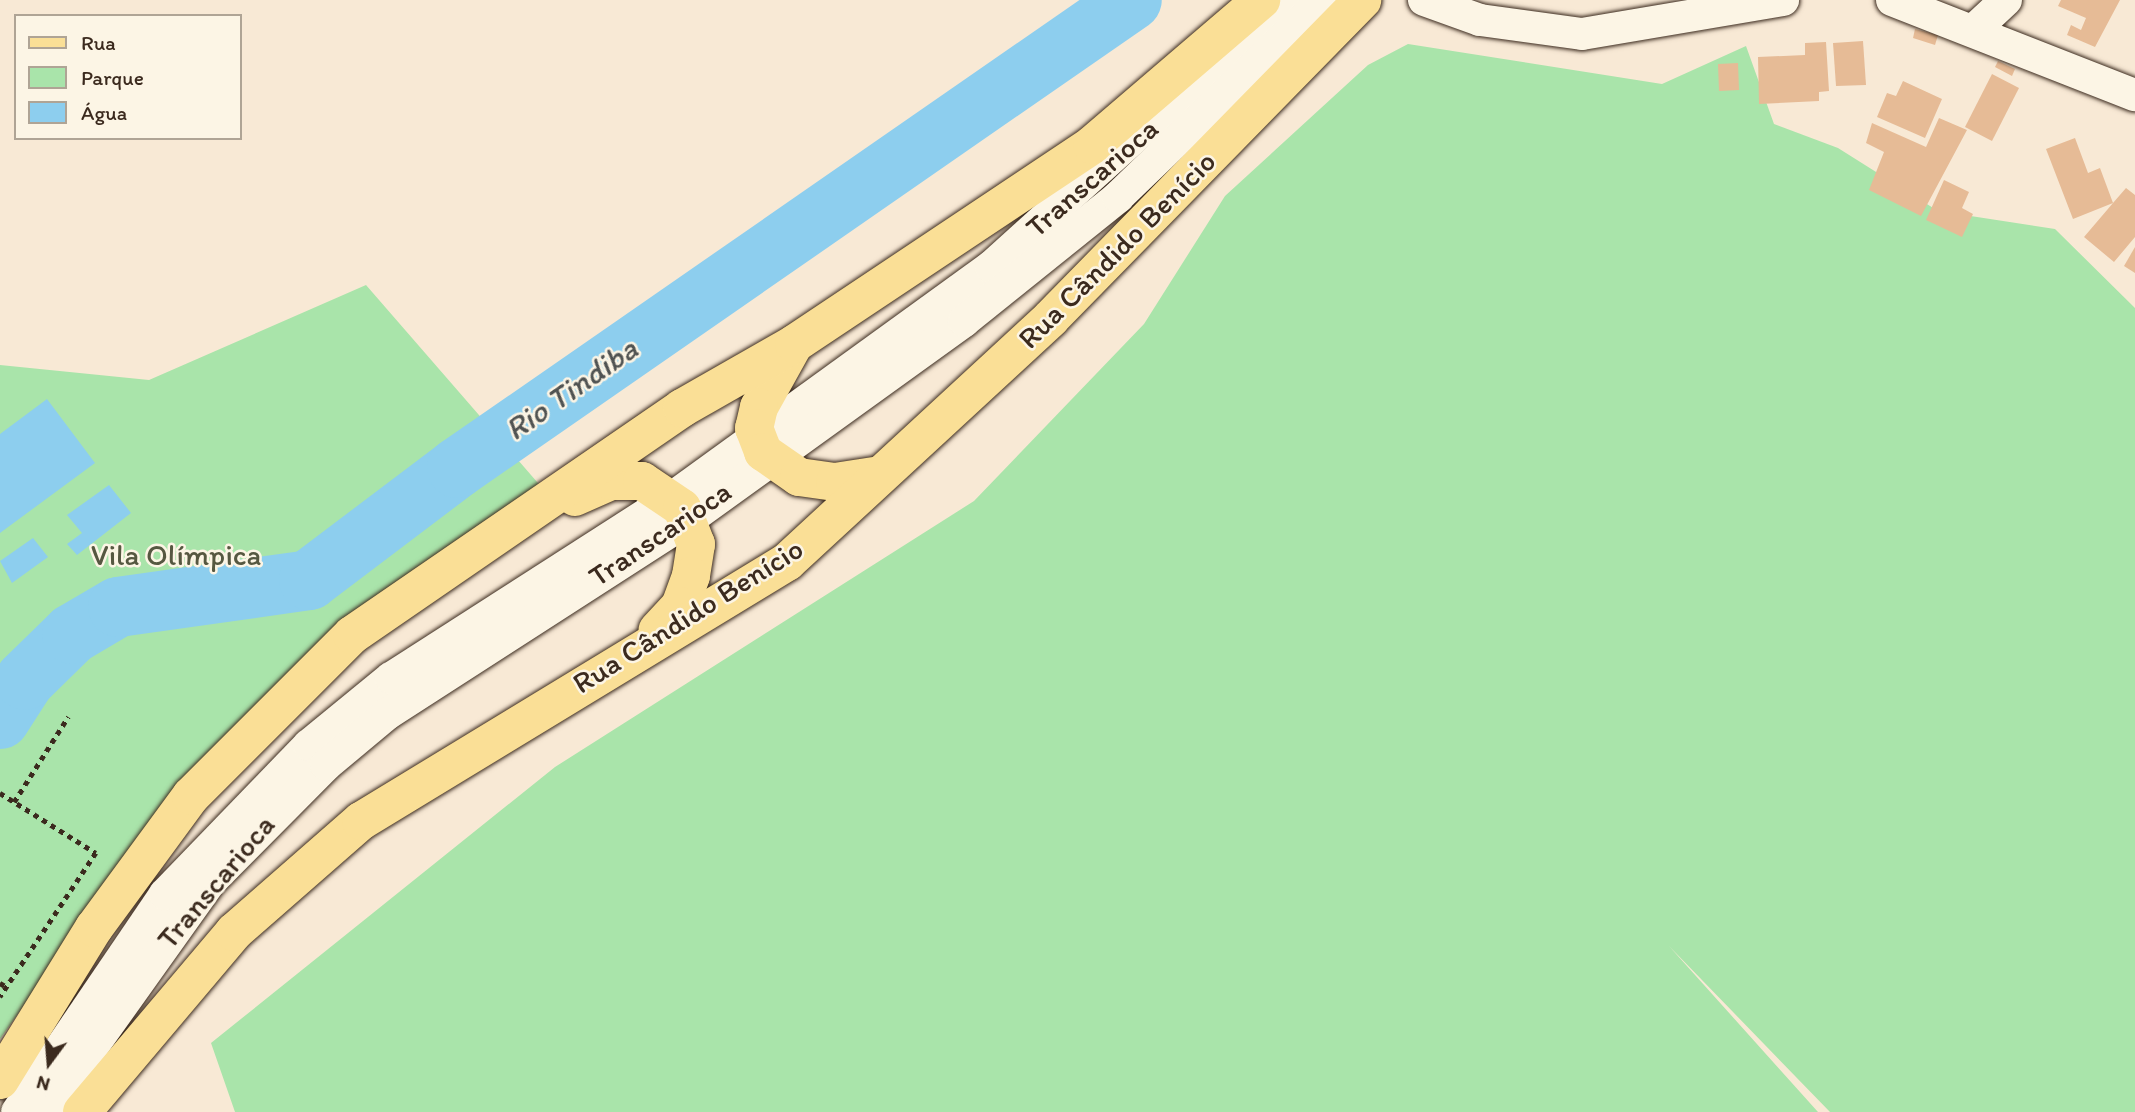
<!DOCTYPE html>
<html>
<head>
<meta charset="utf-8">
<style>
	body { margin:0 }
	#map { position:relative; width:2135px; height:1112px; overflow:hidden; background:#f8e9d5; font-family:Itim,sans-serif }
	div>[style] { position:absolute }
	.green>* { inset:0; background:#a9e4aa }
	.water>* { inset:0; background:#8dceee }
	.river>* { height:60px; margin:-30px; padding:0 30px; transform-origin:30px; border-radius:30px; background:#8dceee }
	.building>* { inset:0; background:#e6bb96 }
	.path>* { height:4.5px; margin-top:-2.25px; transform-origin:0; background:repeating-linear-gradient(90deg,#3b2a1e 0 5px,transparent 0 10px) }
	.roads { filter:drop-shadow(0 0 2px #3b2a1e) drop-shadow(0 0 2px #3b2a1e) }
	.minor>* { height:32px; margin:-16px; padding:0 16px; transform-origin:16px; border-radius:16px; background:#fcf5e5 }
	.major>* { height:38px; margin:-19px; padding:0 19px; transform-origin:19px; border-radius:19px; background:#fadf96 }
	span { translate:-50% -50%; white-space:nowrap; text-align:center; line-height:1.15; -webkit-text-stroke:5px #fcf5e5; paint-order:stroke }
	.street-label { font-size:30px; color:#3b2a1e }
	.park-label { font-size:30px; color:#565841 }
	.water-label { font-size:32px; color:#505352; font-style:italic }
	.legend { position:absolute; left:14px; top:14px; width:228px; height:126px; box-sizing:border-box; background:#fcf5e5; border:2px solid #afa495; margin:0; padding:9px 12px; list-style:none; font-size:21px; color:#3b2a1e }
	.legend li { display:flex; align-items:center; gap:14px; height:35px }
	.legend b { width:35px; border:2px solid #afa495 }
	.north { position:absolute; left:14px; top:1028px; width:70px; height:70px; -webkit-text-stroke:5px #fcf5e5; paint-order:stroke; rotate:196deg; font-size:19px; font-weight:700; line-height:28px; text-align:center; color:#3b2a1e }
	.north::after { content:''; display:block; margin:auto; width:24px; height:32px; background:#3b2a1e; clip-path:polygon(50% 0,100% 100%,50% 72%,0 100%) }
</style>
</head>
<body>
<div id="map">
	<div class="green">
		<div style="clip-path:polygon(1408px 44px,1662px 84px,1746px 46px,1774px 124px,1838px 148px,1938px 211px,2055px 229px,2135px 308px,2135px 1112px,1830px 1112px,1669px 946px,1818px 1112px,235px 1112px,211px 1043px,555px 767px,974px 501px,1144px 324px,1225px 196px,1368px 65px)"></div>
		<div style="clip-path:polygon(366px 285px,544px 490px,146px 835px,0 1039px,0 365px,149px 380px)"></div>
	</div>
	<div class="water">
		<div style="clip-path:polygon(47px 399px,95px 463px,0 533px,0 434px)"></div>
		<div style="clip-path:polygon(109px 485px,131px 513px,77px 555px,67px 544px,82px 533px,67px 515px)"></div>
		<div style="clip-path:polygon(33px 538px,48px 557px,12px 583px,0 561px)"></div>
	</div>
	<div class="river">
		<div style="left:0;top:719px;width:46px;rotate:-57.3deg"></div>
		<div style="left:25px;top:680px;width:66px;rotate:-44.4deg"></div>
		<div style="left:72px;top:634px;width:53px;rotate:-30.4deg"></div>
		<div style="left:118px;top:607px;width:193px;rotate:-8deg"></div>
		<div style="left:309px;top:580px;width:186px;rotate:-37.1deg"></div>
		<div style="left:457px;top:468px;width:821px;rotate:-34.73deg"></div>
	</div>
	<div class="building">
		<div style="clip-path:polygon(2061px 0,2120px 0,2095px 47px,2067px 35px,2071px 25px,2081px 30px,2086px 18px,2058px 6px)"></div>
		<div style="clip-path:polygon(1915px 29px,1938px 35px,1935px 45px,1913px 38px)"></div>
		<div style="clip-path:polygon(1863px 41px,1866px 85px,1836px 86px,1833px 43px)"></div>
		<div style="clip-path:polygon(1826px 42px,1829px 91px,1819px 92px,1819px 101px,1759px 104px,1758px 57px,1805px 55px,1805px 43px)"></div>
		<div style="clip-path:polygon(1998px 61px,2015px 69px,2012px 76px,1995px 67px)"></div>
		<div style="clip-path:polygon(1738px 63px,1739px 90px,1719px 91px,1718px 64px)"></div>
		<div style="clip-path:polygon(1992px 74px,2019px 88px,1992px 141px,1965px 127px)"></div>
		<div style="clip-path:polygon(1903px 81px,1942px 99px,1925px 138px,1877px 117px,1887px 93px,1896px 96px)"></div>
		<div style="clip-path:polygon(1939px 118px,1967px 130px,1921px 216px,1869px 190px,1884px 152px,1866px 143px,1872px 123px,1926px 147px)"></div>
		<div style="clip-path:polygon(2075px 138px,2088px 173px,2100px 168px,2113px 203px,2126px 188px,2135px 195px,2135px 237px,2114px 262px,2084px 237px,2113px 203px,2073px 219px,2046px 149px)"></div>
		<div style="clip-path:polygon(1944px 180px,1969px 192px,1962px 208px,1973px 214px,1962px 237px,1926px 220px)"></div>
		<div style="clip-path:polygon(2135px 247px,2135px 273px,2124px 266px)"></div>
	</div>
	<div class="path">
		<div style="left:0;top:793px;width:113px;rotate:32deg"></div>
		<div style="left:96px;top:853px;width:173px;rotate:123.7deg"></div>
		<div style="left:14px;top:802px;width:101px;rotate:-57.6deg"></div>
		<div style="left:0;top:983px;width:8px;rotate:30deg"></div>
	</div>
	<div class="roads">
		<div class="minor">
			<div style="left:1424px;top:0;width:59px;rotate:19.7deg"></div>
			<div style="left:1480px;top:20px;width:103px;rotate:7.8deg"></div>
			<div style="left:1582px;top:34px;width:204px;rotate:-9.6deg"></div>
			<div style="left:1892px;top:0;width:261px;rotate:21.4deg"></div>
			<div style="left:1976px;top:28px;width:41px;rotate:-43deg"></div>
			<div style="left:17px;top:1112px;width:263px;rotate:-55.8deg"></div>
			<div style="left:165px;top:894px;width:207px;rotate:-46deg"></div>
			<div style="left:309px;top:745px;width:106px;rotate:-39.3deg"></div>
			<div style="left:391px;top:678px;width:335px;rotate:-32.7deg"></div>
			<div style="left:673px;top:497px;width:392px;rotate:-35.9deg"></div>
			<div style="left:991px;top:267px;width:398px;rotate:-42.1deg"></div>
			<div style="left:46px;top:1112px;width:284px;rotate:-54.5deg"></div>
			<div style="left:211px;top:881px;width:163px;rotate:-45.2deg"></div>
			<div style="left:326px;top:765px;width:80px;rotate:-39.9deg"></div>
			<div style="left:387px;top:714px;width:357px;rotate:-32.8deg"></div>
			<div style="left:687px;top:521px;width:342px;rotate:-35.8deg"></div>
			<div style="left:964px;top:321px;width:198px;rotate:-38.8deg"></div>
			<div style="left:1118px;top:197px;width:284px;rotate:-43.9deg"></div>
		</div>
		<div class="major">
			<div style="left:793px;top:346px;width:70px;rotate:119.1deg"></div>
			<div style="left:759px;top:407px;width:22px;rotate:103deg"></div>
			<div style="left:754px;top:428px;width:26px;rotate:69deg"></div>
			<div style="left:763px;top:452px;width:44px;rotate:34.8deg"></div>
			<div style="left:799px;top:477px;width:36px;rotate:8deg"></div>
			<div style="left:835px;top:482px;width:46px;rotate:-8.8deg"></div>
			<div style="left:575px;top:497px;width:39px;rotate:-24deg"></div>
			<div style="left:611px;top:481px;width:31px"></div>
			<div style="left:642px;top:481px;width:48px;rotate:34deg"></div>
			<div style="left:682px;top:508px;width:39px;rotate:69deg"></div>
			<div style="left:696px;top:544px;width:32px;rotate:99deg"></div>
			<div style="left:691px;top:576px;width:32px;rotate:110deg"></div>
			<div style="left:680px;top:606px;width:33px;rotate:133deg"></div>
			<div style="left:0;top:1080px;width:179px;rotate:-58.3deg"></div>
			<div style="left:94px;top:928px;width:164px;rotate:-53.7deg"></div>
			<div style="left:191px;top:796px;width:228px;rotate:-45deg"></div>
			<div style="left:352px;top:635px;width:401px;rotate:-34.5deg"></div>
			<div style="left:682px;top:408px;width:129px;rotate:-29.7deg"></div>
			<div style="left:794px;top:344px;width:358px;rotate:-33.7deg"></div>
			<div style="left:1092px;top:145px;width:223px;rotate:-40.6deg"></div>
			<div style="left:82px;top:1112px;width:236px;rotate:-49.8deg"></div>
			<div style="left:234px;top:932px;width:169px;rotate:-41.2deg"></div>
			<div style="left:361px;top:821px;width:499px;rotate:-31.3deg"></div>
			<div style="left:787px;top:562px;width:359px;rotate:-42.7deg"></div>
			<div style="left:1051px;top:318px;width:445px;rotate:-45.6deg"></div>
		</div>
	</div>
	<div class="street-label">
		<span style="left:1092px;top:178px;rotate:-41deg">Transcarioca</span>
		<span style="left:1117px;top:250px;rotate:-45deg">Rua Cândido Benício</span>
		<span style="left:660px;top:534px;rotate:-34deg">Transcarioca</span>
		<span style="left:688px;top:616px;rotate:-32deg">Rua Cândido Benício</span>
		<span style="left:216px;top:882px;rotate:-50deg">Transcarioca</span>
	</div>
	<div class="park-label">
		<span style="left:176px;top:555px">Vila Olímpica</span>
	</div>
	<div class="water-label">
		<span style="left:571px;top:389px;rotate:-35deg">Rio Tindiba</span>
	</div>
	<ul class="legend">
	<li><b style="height:9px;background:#fadf96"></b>Rua</li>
	<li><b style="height:19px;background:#a9e4aa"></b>Parque</li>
	<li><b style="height:19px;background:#8dceee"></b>Água</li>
	</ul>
	<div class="north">N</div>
</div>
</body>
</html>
